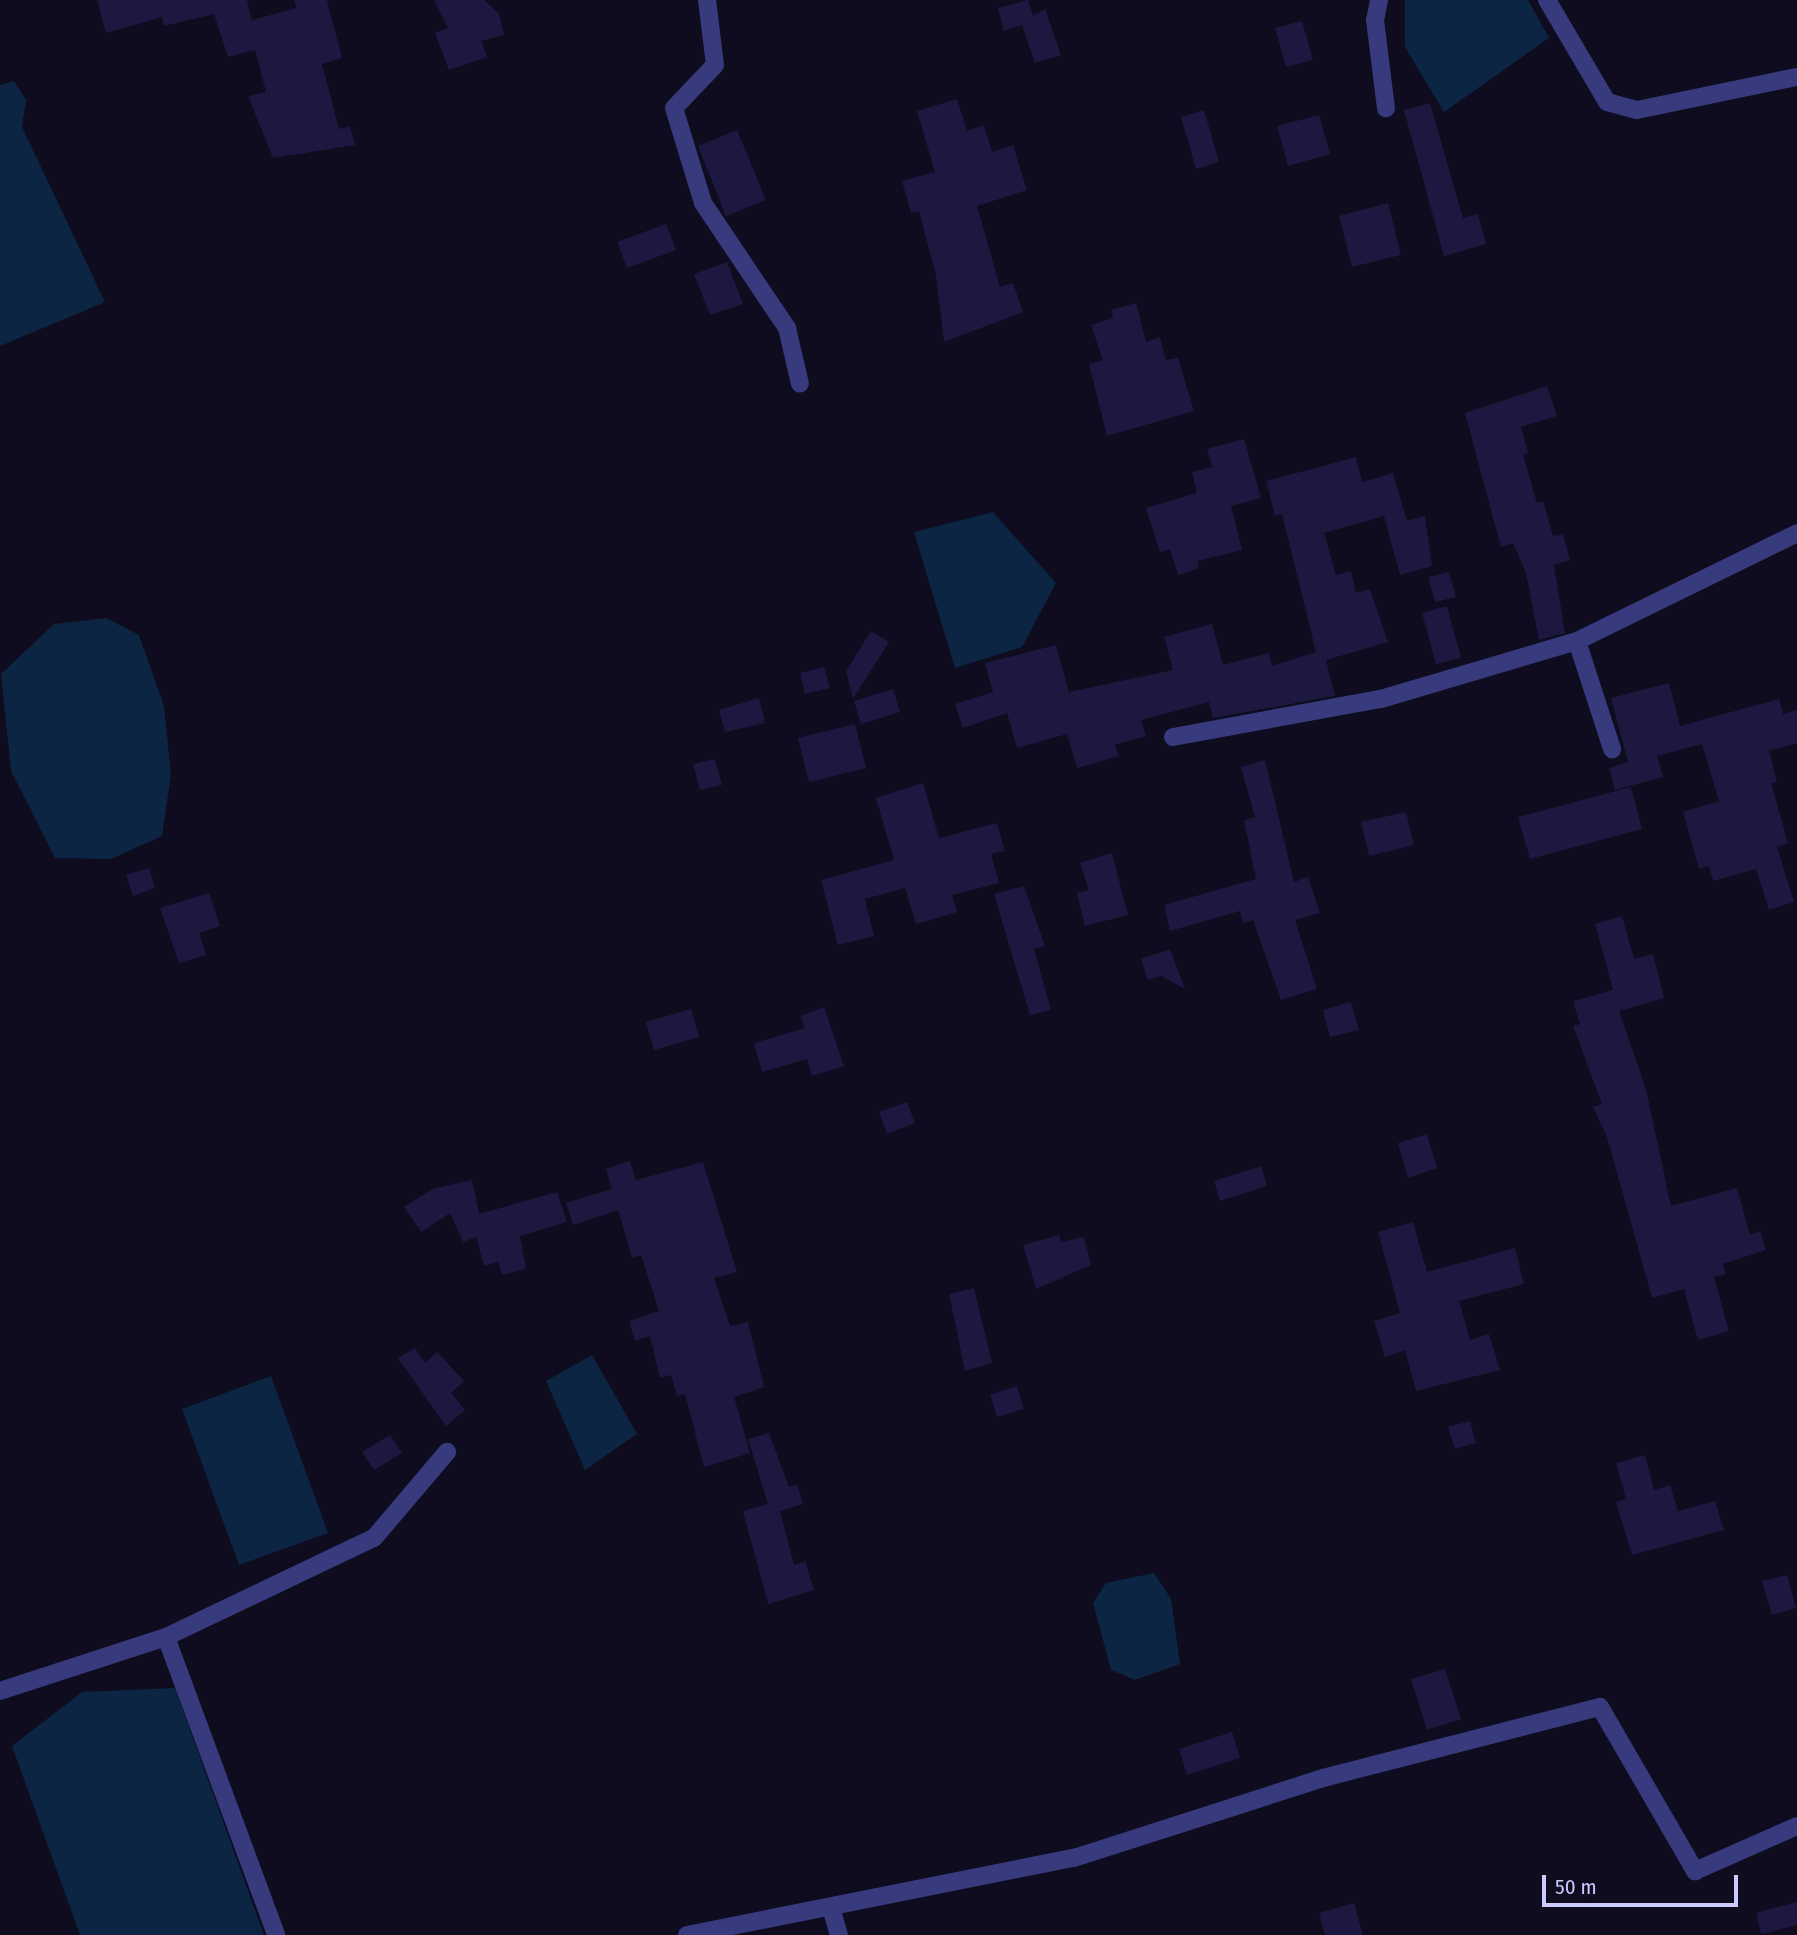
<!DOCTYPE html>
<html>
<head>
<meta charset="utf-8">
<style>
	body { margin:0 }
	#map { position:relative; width:1797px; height:1935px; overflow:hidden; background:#0e0c1e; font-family:"Fira Sans Condensed",sans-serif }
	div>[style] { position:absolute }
	.water>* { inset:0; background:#0c2542 }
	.building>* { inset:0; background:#1d183f }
	.street>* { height:18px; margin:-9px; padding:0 9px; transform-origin:9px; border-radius:9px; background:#373b7d }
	span { translate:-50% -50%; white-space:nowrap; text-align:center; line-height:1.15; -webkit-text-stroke:5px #0e0c1e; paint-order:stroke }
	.scale { position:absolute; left:1542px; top:1875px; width:196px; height:32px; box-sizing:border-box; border:4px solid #cbcafe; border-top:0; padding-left:9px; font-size:21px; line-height:24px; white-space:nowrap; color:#cbcafe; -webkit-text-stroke:5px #0e0c1e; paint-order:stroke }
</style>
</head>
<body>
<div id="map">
	<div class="water">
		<div style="clip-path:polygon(1405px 0,1528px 0,1549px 38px,1444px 112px,1405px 47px)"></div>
		<div style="clip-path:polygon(14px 81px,26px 100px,22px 127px,105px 302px,0 346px,0 85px)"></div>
		<div style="clip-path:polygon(993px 512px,1056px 583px,1022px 647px,955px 668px,914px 532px)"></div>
		<div style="clip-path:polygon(106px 618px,139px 635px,164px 706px,171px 775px,162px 836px,111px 859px,55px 858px,11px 771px,1px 674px,54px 624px)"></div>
		<div style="clip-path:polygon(592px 1355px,637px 1434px,585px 1470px,546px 1381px)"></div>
		<div style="clip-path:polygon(271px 1376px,328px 1533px,239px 1565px,182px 1409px)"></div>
		<div style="clip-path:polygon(1154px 1573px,1171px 1599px,1180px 1664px,1135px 1680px,1111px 1670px,1093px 1603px,1106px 1583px)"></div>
		<div style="clip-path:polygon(175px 1688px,264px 1935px,80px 1935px,12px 1746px,82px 1692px)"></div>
	</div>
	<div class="building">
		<div style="clip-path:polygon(97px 0,247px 0,252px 20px,297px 8px,294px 0,327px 0,342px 58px,322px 64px,339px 129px,350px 126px,355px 145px,273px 158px,248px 96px,266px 92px,255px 50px,228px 57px,214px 14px,164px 26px,162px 17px,106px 33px)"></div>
		<div style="clip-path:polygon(434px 0,484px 0,499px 14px,504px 35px,481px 41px,487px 57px,449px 70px,435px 33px,448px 28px)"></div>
		<div style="clip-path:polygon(1028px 0,1033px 16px,1045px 9px,1061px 55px,1035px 63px,1022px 25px,1004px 31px,998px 8px)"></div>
		<div style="clip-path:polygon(1302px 21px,1313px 60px,1286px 67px,1275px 28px)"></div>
		<div style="clip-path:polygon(957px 99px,967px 131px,984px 125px,992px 152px,1013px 145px,1027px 190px,977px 206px,1000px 287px,1013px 283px,1023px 312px,944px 342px,936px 276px,919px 211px,911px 213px,902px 181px,935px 172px,917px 111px)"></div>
		<div style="clip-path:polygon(1430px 103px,1463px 218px,1478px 214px,1486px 244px,1444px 256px,1404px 110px)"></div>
		<div style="clip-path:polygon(1204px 110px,1219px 162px,1196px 169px,1181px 117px)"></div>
		<div style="clip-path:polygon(1319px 115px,1330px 154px,1288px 166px,1277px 126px)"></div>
		<div style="clip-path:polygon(737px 130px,766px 200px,726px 216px,698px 146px)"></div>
		<div style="clip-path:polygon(1388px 203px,1401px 255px,1352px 267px,1339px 216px)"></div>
		<div style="clip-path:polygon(666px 224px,676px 250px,627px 268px,617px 242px)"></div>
		<div style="clip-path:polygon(727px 262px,743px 304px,710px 315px,694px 274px)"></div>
		<div style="clip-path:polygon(1136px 303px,1146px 342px,1160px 337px,1166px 360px,1178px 358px,1194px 411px,1107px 436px,1089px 364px,1103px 360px,1091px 325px,1113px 318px,1111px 310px)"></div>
		<div style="clip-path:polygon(1547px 386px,1557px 416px,1521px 427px,1528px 453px,1523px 455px,1537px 503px,1543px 501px,1553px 536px,1563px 534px,1570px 560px,1554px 565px,1565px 633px,1539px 640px,1526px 573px,1513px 543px,1501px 547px,1465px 413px)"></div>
		<div style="clip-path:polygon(1244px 439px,1261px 498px,1231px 506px,1242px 550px,1197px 561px,1199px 568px,1178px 575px,1170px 549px,1160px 552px,1146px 508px,1197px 493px,1192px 472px,1212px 467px,1207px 449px)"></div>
		<div style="clip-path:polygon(1356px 457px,1362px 482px,1393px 473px,1407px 521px,1425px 516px,1432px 566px,1400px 575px,1384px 516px,1324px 533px,1336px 575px,1351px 571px,1356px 593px,1370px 589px,1388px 642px,1326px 660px,1335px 696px,1213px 718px,1209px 702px,1141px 720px,1146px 736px,1115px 745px,1119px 756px,1077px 768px,1067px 734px,1017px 748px,1007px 713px,963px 728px,955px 704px,993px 692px,985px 663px,1056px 645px,1069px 692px,1173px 670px,1164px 637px,1212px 624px,1223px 665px,1269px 653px,1272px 666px,1316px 652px,1282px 514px,1275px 516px,1266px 481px)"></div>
		<div style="clip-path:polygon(1449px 572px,1456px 597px,1435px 602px,1428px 577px)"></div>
		<div style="clip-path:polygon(1447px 606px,1461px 658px,1436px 664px,1422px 613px)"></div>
		<div style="clip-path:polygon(871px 631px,889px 642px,853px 699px,846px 671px)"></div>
		<div style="clip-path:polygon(824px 667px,830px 688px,805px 694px,800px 673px)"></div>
		<div style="clip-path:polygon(1669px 683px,1680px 726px,1779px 699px,1783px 714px,1797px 710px,1797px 743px,1769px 751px,1777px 782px,1771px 783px,1788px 843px,1777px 847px,1794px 902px,1769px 910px,1756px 869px,1713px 881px,1709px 866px,1699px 869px,1683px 812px,1719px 801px,1702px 744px,1657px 756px,1663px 777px,1615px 790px,1609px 768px,1628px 762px,1611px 698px)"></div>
		<div style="clip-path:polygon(893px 689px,900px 712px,861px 724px,854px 701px)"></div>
		<div style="clip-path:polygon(759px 698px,765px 723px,725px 732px,719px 710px)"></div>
		<div style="clip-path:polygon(855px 724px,866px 768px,809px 782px,798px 738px)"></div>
		<div style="clip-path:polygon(715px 759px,722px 785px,700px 790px,693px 764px)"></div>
		<div style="clip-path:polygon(1265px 760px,1294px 882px,1308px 877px,1320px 913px,1295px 920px,1317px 989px,1281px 1000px,1253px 920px,1243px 923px,1240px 911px,1170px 931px,1164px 905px,1256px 879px,1244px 820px,1255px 817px,1241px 767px)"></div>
		<div style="clip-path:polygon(923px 783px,939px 838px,997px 823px,1005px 851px,991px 854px,999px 883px,952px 895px,957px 912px,916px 924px,905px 888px,865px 899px,874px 936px,838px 945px,821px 880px,894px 860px,876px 798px)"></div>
		<div style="clip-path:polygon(1631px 787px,1642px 829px,1530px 859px,1518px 817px)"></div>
		<div style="clip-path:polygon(1406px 812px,1414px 845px,1369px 856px,1361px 822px)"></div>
		<div style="clip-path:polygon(1112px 853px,1128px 915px,1085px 926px,1077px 893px,1089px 890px,1080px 863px)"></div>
		<div style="clip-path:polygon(149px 868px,155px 888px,133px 896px,126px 875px)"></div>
		<div style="clip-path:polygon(1024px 886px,1045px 946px,1034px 949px,1051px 1010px,1030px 1015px,994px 894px)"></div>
		<div style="clip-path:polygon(209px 893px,220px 926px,199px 933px,206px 955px,179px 963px,160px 908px)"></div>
		<div style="clip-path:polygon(1622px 916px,1634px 959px,1653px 954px,1664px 998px,1619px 1011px,1646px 1089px,1671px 1206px,1737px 1188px,1750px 1235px,1760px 1231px,1766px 1250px,1723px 1264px,1726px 1274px,1714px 1277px,1729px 1331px,1698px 1340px,1684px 1289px,1652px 1298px,1607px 1137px,1593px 1107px,1602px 1104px,1573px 1026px,1580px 1024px,1573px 1001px,1613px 990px,1595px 924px)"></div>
		<div style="clip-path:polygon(1170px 949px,1185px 989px,1161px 976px,1148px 980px,1141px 959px)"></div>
		<div style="clip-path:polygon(1351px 1002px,1359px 1030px,1330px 1037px,1323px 1010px)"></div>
		<div style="clip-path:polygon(824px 1007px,844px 1066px,812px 1076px,807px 1059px,762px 1072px,754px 1043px,805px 1028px,800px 1016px)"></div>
		<div style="clip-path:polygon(691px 1009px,699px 1037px,654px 1050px,646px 1022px)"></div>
		<div style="clip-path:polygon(907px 1102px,915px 1123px,887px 1134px,879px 1112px)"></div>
		<div style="clip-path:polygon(1427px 1134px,1437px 1168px,1408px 1178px,1398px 1143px)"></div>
		<div style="clip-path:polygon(630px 1161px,636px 1180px,703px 1162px,737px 1272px,714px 1278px,730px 1326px,748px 1322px,764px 1387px,734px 1397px,750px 1453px,704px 1467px,685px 1394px,677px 1396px,671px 1375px,660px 1378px,650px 1336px,635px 1341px,629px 1321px,659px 1311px,641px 1255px,632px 1258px,618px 1210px,573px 1225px,566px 1203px,612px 1189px,606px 1169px)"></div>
		<div style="clip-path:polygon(1261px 1166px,1267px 1186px,1220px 1201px,1214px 1181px)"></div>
		<div style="clip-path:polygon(472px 1180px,479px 1214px,557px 1192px,567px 1222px,520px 1236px,526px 1269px,502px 1275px,498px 1262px,484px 1266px,476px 1237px,463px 1242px,450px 1213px,421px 1232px,404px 1207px,432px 1189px)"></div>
		<div style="clip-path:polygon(1413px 1222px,1427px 1272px,1515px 1248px,1524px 1284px,1459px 1301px,1470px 1340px,1489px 1334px,1500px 1370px,1416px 1391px,1405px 1350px,1385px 1357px,1374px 1321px,1400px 1313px,1378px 1232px)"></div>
		<div style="clip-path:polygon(1059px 1235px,1061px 1242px,1084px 1237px,1091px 1265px,1036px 1289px,1023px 1245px)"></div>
		<div style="clip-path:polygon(974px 1288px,992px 1363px,965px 1371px,949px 1294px)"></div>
		<div style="clip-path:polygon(415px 1348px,425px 1363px,437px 1352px,464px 1381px,451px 1393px,465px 1410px,446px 1426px,398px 1358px)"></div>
		<div style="clip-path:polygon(1017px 1386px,1024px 1409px,997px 1417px,990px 1395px)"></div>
		<div style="clip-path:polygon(1470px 1421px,1476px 1443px,1455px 1449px,1448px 1427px)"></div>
		<div style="clip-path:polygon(769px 1433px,789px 1487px,797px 1484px,803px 1504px,780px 1511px,794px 1565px,805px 1561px,814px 1590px,768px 1604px,743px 1511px,768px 1504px,748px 1439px)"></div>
		<div style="clip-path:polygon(390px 1435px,402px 1453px,374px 1470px,362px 1452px)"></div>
		<div style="clip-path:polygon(1645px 1455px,1654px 1490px,1670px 1485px,1678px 1511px,1715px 1501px,1724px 1530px,1632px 1555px,1616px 1502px,1626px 1499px,1616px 1463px)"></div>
		<div style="clip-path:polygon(1787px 1575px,1796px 1608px,1772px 1615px,1762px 1581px)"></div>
		<div style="clip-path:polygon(1445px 1669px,1461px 1719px,1427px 1730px,1411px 1679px)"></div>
		<div style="clip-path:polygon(1232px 1732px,1240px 1758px,1187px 1775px,1179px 1749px)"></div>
		<div style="clip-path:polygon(1797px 1902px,1797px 1925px,1761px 1934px,1756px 1913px)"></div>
		<div style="clip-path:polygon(1354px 1903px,1363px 1935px,1325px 1935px,1319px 1913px)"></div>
	</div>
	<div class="street">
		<div style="left:707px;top:0;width:65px;rotate:83deg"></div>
		<div style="left:715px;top:65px;width:59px;rotate:133.6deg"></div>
		<div style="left:674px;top:108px;width:99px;rotate:73deg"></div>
		<div style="left:703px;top:203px;width:151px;rotate:56.1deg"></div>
		<div style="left:787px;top:328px;width:57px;rotate:76.9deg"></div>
		<div style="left:1379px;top:0;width:20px;rotate:101deg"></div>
		<div style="left:1375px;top:20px;width:89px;rotate:82.9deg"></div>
		<div style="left:1547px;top:0;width:118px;rotate:59.5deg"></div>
		<div style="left:1607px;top:102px;width:31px;rotate:15deg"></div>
		<div style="left:1637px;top:110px;width:163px;rotate:-11.7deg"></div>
		<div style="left:1577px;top:641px;width:114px;rotate:72deg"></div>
		<div style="left:1173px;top:737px;width:211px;rotate:-10.4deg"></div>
		<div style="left:1381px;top:699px;width:204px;rotate:-16.5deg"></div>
		<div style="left:1577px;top:641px;width:245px;rotate:-26.1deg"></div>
		<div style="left:166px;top:1637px;width:230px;rotate:-25.5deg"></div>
		<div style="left:374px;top:1538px;width:113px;rotate:-49.7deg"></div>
		<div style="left:0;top:1691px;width:175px;rotate:-18deg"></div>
		<div style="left:166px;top:1637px;width:318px;rotate:69.7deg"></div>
		<div style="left:832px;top:1911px;width:25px;rotate:74deg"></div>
		<div style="left:687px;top:1935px;width:395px;rotate:-11.3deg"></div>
		<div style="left:1074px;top:1858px;width:262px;rotate:-17.8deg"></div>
		<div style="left:1323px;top:1778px;width:286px;rotate:-14.4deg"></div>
		<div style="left:1600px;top:1707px;width:190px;rotate:59.9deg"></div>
		<div style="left:1695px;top:1871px;width:111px;rotate:-23.8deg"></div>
	</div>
	<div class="scale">50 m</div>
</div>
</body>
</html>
